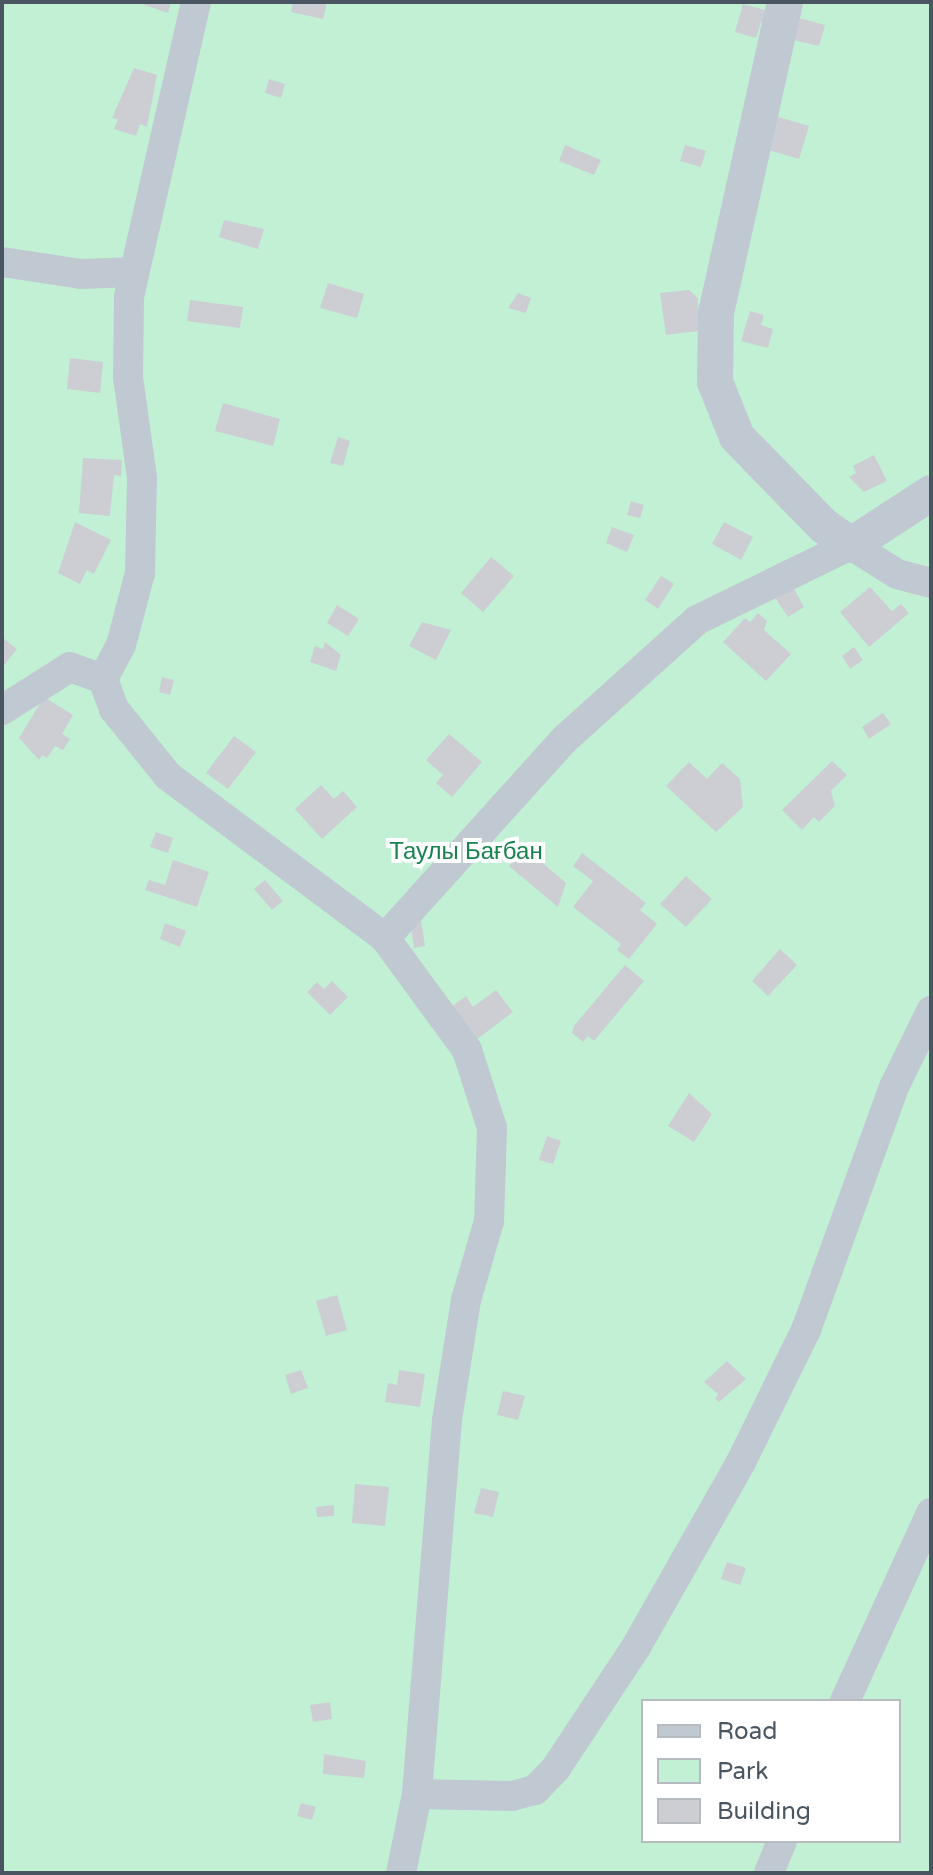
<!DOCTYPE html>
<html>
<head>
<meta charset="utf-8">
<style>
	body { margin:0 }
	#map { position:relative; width:933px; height:1875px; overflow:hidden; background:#f4f2f2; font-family:"Varela Round",sans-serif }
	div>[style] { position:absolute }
	.green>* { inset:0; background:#c2f0d4 }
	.building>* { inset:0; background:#ccced4 }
	.minor>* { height:30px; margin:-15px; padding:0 15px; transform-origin:15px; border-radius:15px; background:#c0c9d1 }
	.tertiary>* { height:36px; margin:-18px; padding:0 18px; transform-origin:18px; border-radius:18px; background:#c0c9d1 }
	span { translate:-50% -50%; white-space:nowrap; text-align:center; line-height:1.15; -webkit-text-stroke:8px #fff; paint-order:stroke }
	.park-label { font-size:24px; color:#18834f }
	.frame { position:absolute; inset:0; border:4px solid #495560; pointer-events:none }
	.legend { position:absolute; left:641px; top:1699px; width:260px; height:144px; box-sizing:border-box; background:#fff; border:2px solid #b6bbbf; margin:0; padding:10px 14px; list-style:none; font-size:24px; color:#495560 }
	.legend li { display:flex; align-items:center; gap:16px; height:40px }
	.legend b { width:40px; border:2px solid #b6bbbf }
</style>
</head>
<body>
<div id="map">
	<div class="green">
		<div style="clip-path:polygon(evenodd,2px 2px,931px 2px,931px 1873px,2px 1873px,2px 2px,643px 1701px,899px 1701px,899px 1841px,643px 1841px,643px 1701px)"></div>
	</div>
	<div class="building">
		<div style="clip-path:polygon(136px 2px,171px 2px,168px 13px)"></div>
		<div style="clip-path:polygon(293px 2px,327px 2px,323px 19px,291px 12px)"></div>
		<div style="clip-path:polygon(743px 4px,772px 12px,769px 25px,761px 22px,756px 38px,735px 32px)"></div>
		<div style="clip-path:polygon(799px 18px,825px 25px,819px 46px,793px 40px)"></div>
		<div style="clip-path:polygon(134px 68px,157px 75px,147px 127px,140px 124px,136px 136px,114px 129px,118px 119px,112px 118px)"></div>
		<div style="clip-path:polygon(269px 79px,285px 84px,281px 98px,265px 93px)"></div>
		<div style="clip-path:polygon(775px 116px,809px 126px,799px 159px,765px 149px)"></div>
		<div style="clip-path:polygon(565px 145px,601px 160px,594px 175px,559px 161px)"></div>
		<div style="clip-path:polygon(685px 145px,706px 151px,701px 167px,680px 161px)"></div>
		<div style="clip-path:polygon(224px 220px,264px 229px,258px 249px,219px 237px)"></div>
		<div style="clip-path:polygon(328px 283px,364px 294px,357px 318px,320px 308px)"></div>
		<div style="clip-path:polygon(689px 290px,698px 298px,698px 331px,666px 335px,660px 293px)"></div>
		<div style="clip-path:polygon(518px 293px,531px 298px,526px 313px,508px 308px)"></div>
		<div style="clip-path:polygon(190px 300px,243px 307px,240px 328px,187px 321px)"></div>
		<div style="clip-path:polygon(750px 311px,764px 315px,761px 325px,773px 329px,768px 348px,741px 341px)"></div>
		<div style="clip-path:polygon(70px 358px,103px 362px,100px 393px,67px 389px)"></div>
		<div style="clip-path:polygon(223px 403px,280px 419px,273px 446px,215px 431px)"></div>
		<div style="clip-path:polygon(338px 437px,350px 441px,343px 466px,330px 463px)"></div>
		<div style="clip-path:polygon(874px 455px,887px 481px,864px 492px,849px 477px,856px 473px,853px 466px)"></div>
		<div style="clip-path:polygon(83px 458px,122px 460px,121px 476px,114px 475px,110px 516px,79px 513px)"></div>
		<div style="clip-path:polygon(631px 501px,644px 505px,640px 518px,627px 515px)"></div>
		<div style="clip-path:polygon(75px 522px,111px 540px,94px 574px,87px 570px,80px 584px,58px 573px)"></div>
		<div style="clip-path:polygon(724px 522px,753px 537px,741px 560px,712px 544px)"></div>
		<div style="clip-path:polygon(612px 527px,634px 535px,627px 552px,606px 543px)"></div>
		<div style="clip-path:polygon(491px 557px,514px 576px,483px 612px,461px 593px)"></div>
		<div style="clip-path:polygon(661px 576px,674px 584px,658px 609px,645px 600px)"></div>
		<div style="clip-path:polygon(791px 583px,804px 607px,788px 617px,773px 595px)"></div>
		<div style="clip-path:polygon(870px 587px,892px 611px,901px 604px,909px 613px,869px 647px,840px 612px)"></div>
		<div style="clip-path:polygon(337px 605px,359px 619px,348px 636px,327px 623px)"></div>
		<div style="clip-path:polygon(758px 613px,767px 621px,764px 630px,791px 654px,766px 681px,723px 642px,745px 618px,750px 622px)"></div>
		<div style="clip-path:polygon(422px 622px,451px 630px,436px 660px,409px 646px)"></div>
		<div style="clip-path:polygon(2px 637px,17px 649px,2px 668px)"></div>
		<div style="clip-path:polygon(325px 642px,341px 655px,336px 671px,310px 662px,315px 646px,323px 649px)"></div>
		<div style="clip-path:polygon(854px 647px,863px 660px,850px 669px,842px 656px)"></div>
		<div style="clip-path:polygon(162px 677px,174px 680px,170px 695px,159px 692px)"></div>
		<div style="clip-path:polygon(44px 697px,73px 715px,62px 734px,70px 739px,63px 750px,55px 746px,47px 758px,42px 755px,39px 760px,19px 738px)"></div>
		<div style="clip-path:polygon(883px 713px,891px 724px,869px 739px,862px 727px)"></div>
		<div style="clip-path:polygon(449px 734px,482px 762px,452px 797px,436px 783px,443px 775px,426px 760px)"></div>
		<div style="clip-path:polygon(234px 736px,256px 752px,228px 789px,206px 773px)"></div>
		<div style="clip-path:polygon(832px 761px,847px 775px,831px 791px,835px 806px,819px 822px,814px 817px,802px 830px,782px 810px)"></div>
		<div style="clip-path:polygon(689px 762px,707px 779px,722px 763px,740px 779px,743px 807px,716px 832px,666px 786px)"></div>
		<div style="clip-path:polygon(321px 785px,334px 799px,343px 791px,357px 807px,322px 839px,295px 809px)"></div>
		<div style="clip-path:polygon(156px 832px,173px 838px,168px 853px,150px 847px)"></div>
		<div style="clip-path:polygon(525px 848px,566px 883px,558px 907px,509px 866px)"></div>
		<div style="clip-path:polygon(582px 853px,646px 903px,640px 910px,657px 924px,629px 959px,617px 950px,621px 944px,573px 907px,593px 881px,573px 866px)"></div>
		<div style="clip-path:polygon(173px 860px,209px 872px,197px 907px,145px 890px,149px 880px,165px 885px)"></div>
		<div style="clip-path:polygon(686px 876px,712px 899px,686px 927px,660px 904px)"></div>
		<div style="clip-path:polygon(265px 880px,283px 901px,272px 910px,254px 889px)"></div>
		<div style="clip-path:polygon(421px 920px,425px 946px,414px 948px,410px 922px)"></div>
		<div style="clip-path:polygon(165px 923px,186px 931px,180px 947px,160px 939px)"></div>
		<div style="clip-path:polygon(780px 949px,797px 965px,768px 996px,752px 981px)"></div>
		<div style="clip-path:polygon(625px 965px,644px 981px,594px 1041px,588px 1036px,583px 1042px,572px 1033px,574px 1026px)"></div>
		<div style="clip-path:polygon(332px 981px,348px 997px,330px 1015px,307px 992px,317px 982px,324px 989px)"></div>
		<div style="clip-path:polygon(496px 990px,513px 1012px,472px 1043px,447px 1010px,466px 996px,473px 1007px)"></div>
		<div style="clip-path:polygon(689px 1093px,712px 1114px,694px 1142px,668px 1126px)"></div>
		<div style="clip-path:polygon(547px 1136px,561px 1141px,553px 1164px,539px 1160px)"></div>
		<div style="clip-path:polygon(337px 1295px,347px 1330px,326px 1336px,316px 1301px)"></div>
		<div style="clip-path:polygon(727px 1361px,746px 1379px,719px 1402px,715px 1399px,718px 1394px,704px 1382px)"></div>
		<div style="clip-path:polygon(301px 1370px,308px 1388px,291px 1394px,285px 1375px)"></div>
		<div style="clip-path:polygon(399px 1370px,425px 1374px,420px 1407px,385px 1402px,388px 1383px,397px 1385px)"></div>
		<div style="clip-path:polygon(503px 1391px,525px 1396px,518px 1420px,497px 1415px)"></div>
		<div style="clip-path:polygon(355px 1484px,389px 1487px,385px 1526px,352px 1523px)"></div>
		<div style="clip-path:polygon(481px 1488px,499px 1492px,493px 1517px,474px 1513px)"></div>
		<div style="clip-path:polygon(334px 1505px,334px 1516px,317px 1517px,316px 1507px)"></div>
		<div style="clip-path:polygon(727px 1562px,746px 1568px,740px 1585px,721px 1579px)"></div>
		<div style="clip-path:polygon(330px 1702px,332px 1719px,313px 1722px,310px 1705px)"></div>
		<div style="clip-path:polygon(324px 1754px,366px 1761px,364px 1778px,323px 1774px)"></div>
		<div style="clip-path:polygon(301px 1803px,316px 1807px,312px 1820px,297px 1816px)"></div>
	</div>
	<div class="minor">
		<div style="left:196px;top:2px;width:303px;rotate:102.8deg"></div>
		<div style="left:129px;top:297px;width:80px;rotate:90.7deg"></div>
		<div style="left:128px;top:377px;width:102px;rotate:82.1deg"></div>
		<div style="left:142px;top:478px;width:95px;rotate:91.2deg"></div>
		<div style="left:140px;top:573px;width:74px;rotate:104.8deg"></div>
		<div style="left:121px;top:645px;width:38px;rotate:118deg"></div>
		<div style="left:103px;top:679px;width:32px;rotate:70deg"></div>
		<div style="left:114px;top:709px;width:86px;rotate:51.1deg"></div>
		<div style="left:168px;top:776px;width:271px;rotate:36.7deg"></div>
		<div style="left:385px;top:938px;width:139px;rotate:53.8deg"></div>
		<div style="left:467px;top:1050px;width:82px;rotate:72.2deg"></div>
		<div style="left:492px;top:1128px;width:93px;rotate:91.8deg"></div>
		<div style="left:489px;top:1221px;width:82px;rotate:106.2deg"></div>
		<div style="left:466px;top:1300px;width:121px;rotate:99deg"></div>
		<div style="left:447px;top:1420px;width:375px;rotate:94.6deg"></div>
		<div style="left:417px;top:1794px;width:81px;rotate:101.4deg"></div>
		<div style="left:2px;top:262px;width:80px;rotate:8.6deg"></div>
		<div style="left:81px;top:274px;width:53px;rotate:-2.2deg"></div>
		<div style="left:2px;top:710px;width:80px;rotate:-32.3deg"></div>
		<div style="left:70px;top:667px;width:35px;rotate:20deg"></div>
		<div style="left:385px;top:938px;width:270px;rotate:-47.9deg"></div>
		<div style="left:566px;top:738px;width:176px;rotate:-42deg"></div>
		<div style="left:697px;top:620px;width:171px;rotate:-26deg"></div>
		<div style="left:851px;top:545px;width:54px;rotate:32.2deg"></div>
		<div style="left:897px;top:574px;width:35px;rotate:15deg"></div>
		<div style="left:845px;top:1701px;width:207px;rotate:-65.4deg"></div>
		<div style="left:417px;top:1794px;width:95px;rotate:1.2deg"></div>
		<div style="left:512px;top:1796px;width:24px;rotate:-15deg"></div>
		<div style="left:535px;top:1790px;width:30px;rotate:-46deg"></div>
		<div style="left:556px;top:1768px;width:145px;rotate:-56.5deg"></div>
		<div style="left:636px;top:1647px;width:213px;rotate:-60.4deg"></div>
		<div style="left:741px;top:1462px;width:147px;rotate:-63.8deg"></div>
		<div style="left:806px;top:1330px;width:258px;rotate:-70.1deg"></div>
		<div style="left:894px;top:1087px;width:85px;rotate:-64deg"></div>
		<div style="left:769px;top:1873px;width:35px;rotate:-68deg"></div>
	</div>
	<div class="tertiary">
		<div style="left:785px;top:2px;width:318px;rotate:102.5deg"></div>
		<div style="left:716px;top:312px;width:70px;rotate:90.8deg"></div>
		<div style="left:715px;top:382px;width:59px;rotate:68.2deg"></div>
		<div style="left:737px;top:437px;width:124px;rotate:45.7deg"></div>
		<div style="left:824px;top:526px;width:33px;rotate:35deg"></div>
		<div style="left:851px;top:545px;width:95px;rotate:-33deg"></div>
	</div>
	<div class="park-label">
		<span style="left:466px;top:852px">Таулы Бағбан</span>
	</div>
	<div class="frame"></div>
	<ul class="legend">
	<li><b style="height:10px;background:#c0c9d1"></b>Road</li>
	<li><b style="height:22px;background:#c2f0d4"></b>Park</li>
	<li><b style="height:22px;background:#ccced4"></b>Building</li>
	</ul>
</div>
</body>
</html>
